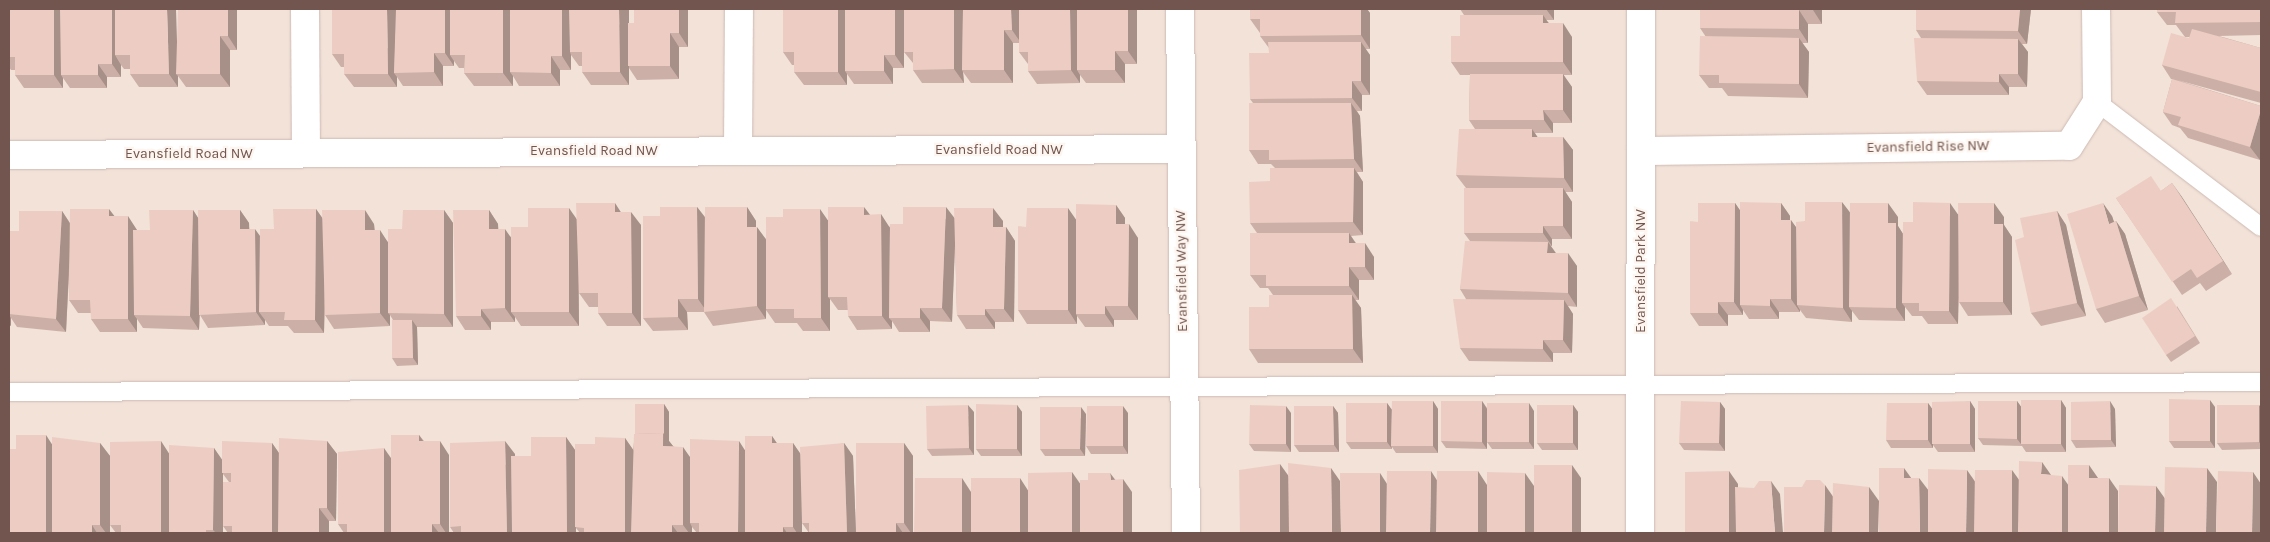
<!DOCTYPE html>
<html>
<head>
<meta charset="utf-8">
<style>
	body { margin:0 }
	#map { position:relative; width:2270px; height:542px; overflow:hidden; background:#fbf1e9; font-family:Karla,sans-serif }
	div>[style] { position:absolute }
	.residential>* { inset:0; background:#f2e2d8 }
	.roads { filter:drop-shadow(0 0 1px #cebab3) drop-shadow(0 0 1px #cebab3) }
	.service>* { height:18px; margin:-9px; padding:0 9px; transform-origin:9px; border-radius:9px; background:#fff }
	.minor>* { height:28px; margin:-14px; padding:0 14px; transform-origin:14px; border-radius:14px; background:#fff }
	.wall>* { inset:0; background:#ccb0a8 }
	.shaded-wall>* { inset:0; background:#a69088 }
	.building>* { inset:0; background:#edcdc3 }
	span { translate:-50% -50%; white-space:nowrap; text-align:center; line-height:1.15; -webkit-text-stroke:4.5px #fdf5ef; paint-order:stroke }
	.street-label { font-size:14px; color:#73554f }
	.frame { position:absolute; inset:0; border:10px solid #73554f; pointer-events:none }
</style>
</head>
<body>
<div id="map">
	<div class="residential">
		<div style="clip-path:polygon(9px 9px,2261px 9px,2261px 533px,9px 533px)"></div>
	</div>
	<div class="roads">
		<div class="service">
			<div style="left:2097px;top:102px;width:206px;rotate:37.3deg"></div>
			<div style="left:9px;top:392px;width:2252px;rotate:-0.25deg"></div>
		</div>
		<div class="minor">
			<div style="left:305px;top:9px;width:144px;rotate:89.6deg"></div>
			<div style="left:1180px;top:9px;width:524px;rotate:89.34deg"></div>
			<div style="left:738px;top:150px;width:141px;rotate:-89.6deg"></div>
			<div style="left:1641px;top:151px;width:428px;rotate:-0.7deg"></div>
			<div style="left:2069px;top:146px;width:52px;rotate:-57.5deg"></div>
			<div style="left:2097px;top:102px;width:93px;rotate:-90.6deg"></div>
			<div style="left:9px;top:155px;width:1170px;rotate:-0.29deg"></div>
			<div style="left:1640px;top:533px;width:524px;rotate:-89.89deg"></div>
		</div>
	</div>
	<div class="wall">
		<div style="clip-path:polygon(9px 9px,177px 49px,237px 9px,237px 50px,230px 50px,230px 87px,186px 87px,178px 76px,178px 87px,139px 87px,130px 74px,130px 69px,124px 69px,121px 65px,121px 77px,107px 77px,107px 88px,70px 88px,63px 78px,63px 88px,24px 88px,15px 75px,15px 70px,11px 70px,9px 67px)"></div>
		<div style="clip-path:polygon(688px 9px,688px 47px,679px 47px,679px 79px,637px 80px,629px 68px,629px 85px,591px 85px,582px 72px,582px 66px,579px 66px,571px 55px,571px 70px,560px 70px,560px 86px,519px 86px,513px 76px,513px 86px,474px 86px,464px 73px,464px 68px,459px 68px,454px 61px,454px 66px,443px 66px,443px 86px,403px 86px,397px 77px,397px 87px,354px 87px,344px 74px,344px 67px,341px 67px,332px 54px,634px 23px)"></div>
		<div style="clip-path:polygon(783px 9px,963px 9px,963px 13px,963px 9px,1137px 9px,1137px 64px,1125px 64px,1125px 83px,1086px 83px,1080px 75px,1080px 83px,1037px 84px,1028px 71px,1028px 64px,1019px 52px,1019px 43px,1013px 43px,1013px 83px,971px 83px,963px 72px,964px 83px,922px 83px,913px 70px,913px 63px,904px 52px,904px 21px,904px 68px,893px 68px,893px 84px,854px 84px,847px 74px,847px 85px,804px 85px,794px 72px,794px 65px,792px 65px,783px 52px)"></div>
		<div style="clip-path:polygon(1250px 9px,1367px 9px,1370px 13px,1370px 49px,1365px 49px,1370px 55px,1370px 95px,1362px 95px,1362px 111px,1357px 111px,1360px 116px,1363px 172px,1357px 172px,1363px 182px,1363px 235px,1351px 236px,1356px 243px,1374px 257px,1374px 280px,1359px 280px,1359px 300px,1355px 300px,1361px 308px,1363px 363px,1258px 363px,1249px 349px,1269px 307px,1273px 295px,1268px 288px,1260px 288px,1250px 275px,1257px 233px,1250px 223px,1270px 181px,1275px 168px,1271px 164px,1258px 164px,1249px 150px,1253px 103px,1250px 99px,1269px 53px,1269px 48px,1260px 36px,1260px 33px,1250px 19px)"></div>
		<div style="clip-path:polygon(1460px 9px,1572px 9px,1572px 10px,1554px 10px,1554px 20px,1546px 20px,1549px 23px,1572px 37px,1572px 75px,1563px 75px,1572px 87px,1572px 123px,1553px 123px,1553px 133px,1535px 133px,1537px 137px,1563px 137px,1573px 150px,1573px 192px,1565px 192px,1572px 202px,1572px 239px,1552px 239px,1552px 246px,1551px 246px,1556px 253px,1577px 266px,1577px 307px,1568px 306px,1573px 314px,1572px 353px,1553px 353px,1553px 362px,1469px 361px,1460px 348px,1466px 299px,1460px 289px,1470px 241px,1464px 233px,1466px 188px,1456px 175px,1475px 129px,1469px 120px,1470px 75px,1460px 75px,1451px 62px,1460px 36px,1464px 15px)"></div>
		<div style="clip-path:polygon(1700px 9px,1822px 9px,1822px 24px,1808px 24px,1808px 43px,1802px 43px,1809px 52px,1808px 98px,1728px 96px,1722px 88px,1709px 88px,1699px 75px,1706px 37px,1700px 28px)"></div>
		<div style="clip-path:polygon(2031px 9px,2027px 44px,2022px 44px,2028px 52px,2027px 87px,2009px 87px,2009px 95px,1927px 95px,1917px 81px,1921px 38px,1916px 30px)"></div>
		<div style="clip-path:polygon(2261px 9px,2261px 35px,2219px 36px,2261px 48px,2261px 103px,2177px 80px,2261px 106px,2261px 154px,2260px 160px,2188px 138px,2180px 128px,2172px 125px,2163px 112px,2172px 79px,2171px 79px,2162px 65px,2190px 37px,2185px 37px,2176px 25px,2167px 25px,2157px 12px)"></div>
		<div style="clip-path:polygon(2172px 183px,2232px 274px,2206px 291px,2200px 283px,2182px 295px,2116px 198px,2161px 191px)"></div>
		<div style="clip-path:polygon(1735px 203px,1740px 211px,1781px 203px,1790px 216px,1790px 220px,1796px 227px,1805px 221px,1850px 213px,1898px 217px,1898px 226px,1903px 234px,1913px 222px,1958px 214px,2004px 217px,2004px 225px,2012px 237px,2012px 315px,1968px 316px,1959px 302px,1959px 297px,1958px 324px,1928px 324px,1922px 316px,1912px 316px,1905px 307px,1905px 321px,1859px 320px,1852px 311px,1852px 322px,1806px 318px,1800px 310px,1800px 312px,1779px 312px,1779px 319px,1749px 319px,1743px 310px,1743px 315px,1728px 315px,1728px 326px,1699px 326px,1690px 313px,1698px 222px)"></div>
		<div style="clip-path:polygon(1116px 205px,1125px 218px,1125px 224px,1138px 238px,1138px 320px,1114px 320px,1114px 327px,1085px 327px,1077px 316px,1077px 324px,1027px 324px,1018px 310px,1026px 227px,1076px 220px)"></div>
		<div style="clip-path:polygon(697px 207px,705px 217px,747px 207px,756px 221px,756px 227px,766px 239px,828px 220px,870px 215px,890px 227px,903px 224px,954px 218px,1003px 221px,1003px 227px,1006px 227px,1015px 241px,1014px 322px,995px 322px,995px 329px,966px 329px,957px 315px,955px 238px,952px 322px,930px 321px,930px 332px,899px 332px,892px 321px,892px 329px,857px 330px,848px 316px,848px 310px,838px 310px,830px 299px,830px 331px,803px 331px,797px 323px,775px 323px,766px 310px,766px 319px,713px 326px,704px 312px,687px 312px,688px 330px,653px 331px,643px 318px,660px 216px)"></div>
		<div style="clip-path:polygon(316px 209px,323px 219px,374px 224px,375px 230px,388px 242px,402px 229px,444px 210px,453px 223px,453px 327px,417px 327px,418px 365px,397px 366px,392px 358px,393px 320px,390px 315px,390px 326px,334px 329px,325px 315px,325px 309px,324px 333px,294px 333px,288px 326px,269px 326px,265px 320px,265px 325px,208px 328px,200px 315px,199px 330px,143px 328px,137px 319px,137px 332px,100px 332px,91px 319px,91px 313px,78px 313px,69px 300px,70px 256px,66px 332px,17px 327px,11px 318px,11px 326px,9px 326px,9px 231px,19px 231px,62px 211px,70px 223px,115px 216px,137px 230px,150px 230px,193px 210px,198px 218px,240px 210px,249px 223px,249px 229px,260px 236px,274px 229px)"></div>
		<div style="clip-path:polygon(489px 210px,498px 224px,498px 229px,511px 237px,528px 227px,621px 212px,641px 225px,641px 326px,607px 326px,598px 313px,598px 307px,589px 307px,579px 293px,578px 267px,579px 326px,521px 326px,515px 317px,515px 322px,491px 322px,491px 330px,465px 330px,456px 316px)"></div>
		<div style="clip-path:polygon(2057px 211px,2066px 225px,2086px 316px,2041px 326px,2031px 313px,2024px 237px)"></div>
		<div style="clip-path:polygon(2112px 216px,2114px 222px,2116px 221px,2125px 234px,2148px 310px,2105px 323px,2096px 309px)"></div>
		<div style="clip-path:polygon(2177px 306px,2200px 343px,2171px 362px,2166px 355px)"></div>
		<div style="clip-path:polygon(2061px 400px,2066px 408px,2066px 452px,2026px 452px,2022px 446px,1983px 445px,1978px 438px,2017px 401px,2021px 407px)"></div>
		<div style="clip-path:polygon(1433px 401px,1438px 409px,1438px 453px,1396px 453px,1392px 447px,1392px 449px,1351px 449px,1346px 442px,1387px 403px,1391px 409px)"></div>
		<div style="clip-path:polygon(1482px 401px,1487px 408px,1534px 411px,1534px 449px,1492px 449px,1487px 442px,1487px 439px,1487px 449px,1446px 448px,1441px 441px)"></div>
		<div style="clip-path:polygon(1970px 401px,1975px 409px,1975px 452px,1938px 452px,1933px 445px,1933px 448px,1891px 448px,1886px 440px,1928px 403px,1932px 409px)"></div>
		<div style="clip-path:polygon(1720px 402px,1725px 409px,1725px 451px,1684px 450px,1679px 443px)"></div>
		<div style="clip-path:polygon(664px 404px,669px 412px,669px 441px,673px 446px,690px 457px,745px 450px,772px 436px,776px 443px,793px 443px,800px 454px,844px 443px,853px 456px,856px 533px,809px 533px,802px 523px,802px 514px,802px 533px,697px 533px,692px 527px,692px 533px,580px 533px,576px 528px,576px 533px,454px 533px,450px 527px,515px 454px,515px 456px,531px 456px,566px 437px,575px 450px,595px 444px,625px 438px,633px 450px,635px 434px)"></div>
		<div style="clip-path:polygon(1017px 405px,1022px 412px,1022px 456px,981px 456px,976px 449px)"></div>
		<div style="clip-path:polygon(1573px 405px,1578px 412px,1578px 450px,1542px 450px,1537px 443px)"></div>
		<div style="clip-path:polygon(2259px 405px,2261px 408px,2261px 449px,2222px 450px,2217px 443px)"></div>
		<div style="clip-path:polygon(1333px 406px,1338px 413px,1339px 452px,1299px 452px,1294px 445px)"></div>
		<div style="clip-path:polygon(2215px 407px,2215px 448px,2174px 448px,2169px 441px)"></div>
		<div style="clip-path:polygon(2115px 409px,2116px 447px,2076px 448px,2071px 440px)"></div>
		<div style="clip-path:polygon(974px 412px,974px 455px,932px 456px,927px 449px)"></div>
		<div style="clip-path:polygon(1128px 413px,1128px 454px,1091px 454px,1086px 446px)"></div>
		<div style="clip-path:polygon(1291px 413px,1291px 452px,1254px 451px,1249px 444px)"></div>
		<div style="clip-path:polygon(1086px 414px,1085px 456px,1045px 456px,1040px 449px)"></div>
		<div style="clip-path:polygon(419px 435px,424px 441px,449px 533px,344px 533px,338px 524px,391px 458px)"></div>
		<div style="clip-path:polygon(evenodd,327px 441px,337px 454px,336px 521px,329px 521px,329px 533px,228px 533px,223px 526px,223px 482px,223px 533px,116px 533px,110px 525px,169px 453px,214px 448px,222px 461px,272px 443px,279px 453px,327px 441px,223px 474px,229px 482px,223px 482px,223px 474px)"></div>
		<div style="clip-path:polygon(100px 443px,110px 456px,110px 533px,9px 533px,16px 449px,52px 444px)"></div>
		<div style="clip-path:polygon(904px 443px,913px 456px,913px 533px,856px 533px)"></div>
	</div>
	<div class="shaded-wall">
		<div style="clip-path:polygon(54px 9px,63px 9px,61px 75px,63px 78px,63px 88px,54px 75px)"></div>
		<div style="clip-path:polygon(112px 9px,121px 9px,115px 55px,121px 65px,121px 77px,112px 64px)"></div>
		<div style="clip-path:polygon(167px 9px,176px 9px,178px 74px,176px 74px,178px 76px,178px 87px,169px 74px)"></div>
		<div style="clip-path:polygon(228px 9px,237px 9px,237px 50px,228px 36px)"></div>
		<div style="clip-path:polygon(387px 9px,397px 9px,394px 73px,397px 77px,397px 87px,388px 74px)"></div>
		<div style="clip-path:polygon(445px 9px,454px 9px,450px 55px,454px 61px,454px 66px,445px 53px)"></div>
		<div style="clip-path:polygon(503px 9px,513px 9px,510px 72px,513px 76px,513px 86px,503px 73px)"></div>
		<div style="clip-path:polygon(562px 9px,572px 9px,570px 52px,571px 55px,571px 70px,562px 56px)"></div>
		<div style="clip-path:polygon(619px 9px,629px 9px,629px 85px,620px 72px)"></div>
		<div style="clip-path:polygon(679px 9px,688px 9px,688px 47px,679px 33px)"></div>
		<div style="clip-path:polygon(838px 9px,847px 9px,845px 71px,847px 74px,847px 85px,838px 72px)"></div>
		<div style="clip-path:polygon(895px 9px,904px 9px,904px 68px,895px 55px)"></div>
		<div style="clip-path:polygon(954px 9px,963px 9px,962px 70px,963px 72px,964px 83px,954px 69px)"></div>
		<div style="clip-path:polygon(1011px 9px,1021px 9px,1021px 43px,1012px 30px)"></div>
		<div style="clip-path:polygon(1070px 9px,1080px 9px,1077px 70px,1080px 75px,1080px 83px,1071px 70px)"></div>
		<div style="clip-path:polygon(1128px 9px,1137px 9px,1137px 64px,1128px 51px)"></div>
		<div style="clip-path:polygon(1361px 9px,1367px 9px,1370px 13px,1370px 49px,1361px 35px)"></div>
		<div style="clip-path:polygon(1546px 9px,1554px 9px,1554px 20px)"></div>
		<div style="clip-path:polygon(1813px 9px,1822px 9px,1822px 24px,1813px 10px)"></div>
		<div style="clip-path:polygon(2020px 9px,2031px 9px,2027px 44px,2018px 31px)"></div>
		<div style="clip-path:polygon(1799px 10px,1808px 24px,1808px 43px,1799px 29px)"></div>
		<div style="clip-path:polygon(1543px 15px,1552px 28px,1543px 23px)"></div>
		<div style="clip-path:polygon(1563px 23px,1572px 37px,1572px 75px,1563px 62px)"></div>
		<div style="clip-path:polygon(1004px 30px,1013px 43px,1013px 83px,1004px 70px)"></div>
		<div style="clip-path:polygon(670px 33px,679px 47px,679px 79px,670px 66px)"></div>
		<div style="clip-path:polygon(220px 36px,230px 50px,230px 87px,220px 74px)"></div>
		<div style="clip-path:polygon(1799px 38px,1809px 52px,1808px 98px,1799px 84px)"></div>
		<div style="clip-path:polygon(2018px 39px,2028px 52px,2027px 87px,2018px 74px)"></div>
		<div style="clip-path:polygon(1361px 42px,1370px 55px,1370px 95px,1361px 81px)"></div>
		<div style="clip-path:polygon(1115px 51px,1125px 64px,1125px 83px,1115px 70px)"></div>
		<div style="clip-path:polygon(434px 53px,443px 66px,443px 86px,434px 72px)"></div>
		<div style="clip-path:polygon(884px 55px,893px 68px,893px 84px,884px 71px)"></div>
		<div style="clip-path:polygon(551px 56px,560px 70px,560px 86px,551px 73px)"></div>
		<div style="clip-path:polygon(98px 64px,107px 77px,107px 88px,98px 75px)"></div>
		<div style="clip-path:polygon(1563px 74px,1572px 87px,1572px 123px,1563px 110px)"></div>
		<div style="clip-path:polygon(1999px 74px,2009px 87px,2009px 95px,1999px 82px)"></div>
		<div style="clip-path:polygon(1352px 81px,1362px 95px,1362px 111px,1352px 98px)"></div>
		<div style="clip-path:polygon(1351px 103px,1360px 116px,1363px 172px,1354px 159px)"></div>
		<div style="clip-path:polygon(1543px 110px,1553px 123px,1553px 133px,1544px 120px)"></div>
		<div style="clip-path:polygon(2261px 110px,2261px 154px,2260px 160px,2250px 147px)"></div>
		<div style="clip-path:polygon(1532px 129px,1541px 142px,1532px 137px)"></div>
		<div style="clip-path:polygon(1563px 137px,1573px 150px,1573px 192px,1564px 178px)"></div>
		<div style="clip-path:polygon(1354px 168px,1363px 182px,1363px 235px,1353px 222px)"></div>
		<div style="clip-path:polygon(2172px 183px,2182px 197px,2232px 274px,2223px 261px)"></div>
		<div style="clip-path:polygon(1563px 188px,1572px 202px,1572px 239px,1563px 226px)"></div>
		<div style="clip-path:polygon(1842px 202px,1852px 215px,1849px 307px,1852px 311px,1852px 322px,1843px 308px)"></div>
		<div style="clip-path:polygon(615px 203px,624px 217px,615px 212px)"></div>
		<div style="clip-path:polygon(1735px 203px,1744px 216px,1740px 305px,1743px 310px,1743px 315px,1734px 302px)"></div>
		<div style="clip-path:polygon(1781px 203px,1790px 216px,1790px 233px,1781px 220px)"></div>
		<div style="clip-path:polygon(1888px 203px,1898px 217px,1898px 226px,1905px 237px,1902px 303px,1905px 307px,1905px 321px,1896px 308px,1888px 223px)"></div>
		<div style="clip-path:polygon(1950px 203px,1959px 216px,1958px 324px,1949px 311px)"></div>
		<div style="clip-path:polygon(1994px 203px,2004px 217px,2004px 225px,2012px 237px,2012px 315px,2003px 302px,1994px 224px)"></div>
		<div style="clip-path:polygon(2103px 203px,2112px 216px,2119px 237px,2109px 224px)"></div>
		<div style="clip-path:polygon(1116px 205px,1125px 218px,1125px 237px,1116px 224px)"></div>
		<div style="clip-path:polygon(697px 207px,707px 220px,707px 312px,698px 299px)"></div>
		<div style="clip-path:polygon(747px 207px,756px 221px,756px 241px,747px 227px)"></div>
		<div style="clip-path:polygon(864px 207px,874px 220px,864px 215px)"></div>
		<div style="clip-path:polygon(946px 207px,956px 220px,952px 322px,942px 308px)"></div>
		<div style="clip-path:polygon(569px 208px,578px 221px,579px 326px,569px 312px)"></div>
		<div style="clip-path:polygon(993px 208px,1003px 221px,1003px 241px,993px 227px)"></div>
		<div style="clip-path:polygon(1068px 208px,1077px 221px,1076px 314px,1077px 316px,1077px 324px,1068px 310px)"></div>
		<div style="clip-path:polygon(109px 209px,119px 222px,109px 216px)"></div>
		<div style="clip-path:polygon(316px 209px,325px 222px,324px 333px,315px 320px)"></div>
		<div style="clip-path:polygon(820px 209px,829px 222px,828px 297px,830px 299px,830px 331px,821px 318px)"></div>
		<div style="clip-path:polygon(193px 210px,202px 224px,199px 330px,190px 316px)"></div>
		<div style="clip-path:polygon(240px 210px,249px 223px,250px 243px,240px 229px)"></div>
		<div style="clip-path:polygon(365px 210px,374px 224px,375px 244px,365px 230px)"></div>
		<div style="clip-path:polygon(444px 210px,453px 223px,453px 327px,444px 314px)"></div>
		<div style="clip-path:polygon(489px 210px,498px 224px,499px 242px,489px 229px)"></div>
		<div style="clip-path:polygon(62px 211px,71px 225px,66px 332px,56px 319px)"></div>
		<div style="clip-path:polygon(2057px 211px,2066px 225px,2086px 316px,2077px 303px)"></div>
		<div style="clip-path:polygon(631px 212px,641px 225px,641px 326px,632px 313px)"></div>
		<div style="clip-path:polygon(881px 214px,890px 228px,889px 318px,892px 321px,892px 329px,882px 316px)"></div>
		<div style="clip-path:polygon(128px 216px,137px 230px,134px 315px,137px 319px,137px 332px,128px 319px)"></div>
		<div style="clip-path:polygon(1791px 220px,1800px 233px,1797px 305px,1800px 310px,1800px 312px,1791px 299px)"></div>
		<div style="clip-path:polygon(2116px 221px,2125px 234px,2148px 310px,2139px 296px)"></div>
		<div style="clip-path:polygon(1129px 224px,1138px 238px,1138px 320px,1128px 306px)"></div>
		<div style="clip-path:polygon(1543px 226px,1552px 239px,1552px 246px,1543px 233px)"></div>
		<div style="clip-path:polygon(757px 227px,767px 241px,766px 319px,757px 306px)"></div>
		<div style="clip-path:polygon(1006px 227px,1015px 241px,1014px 322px,1004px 309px)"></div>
		<div style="clip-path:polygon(255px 229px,265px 243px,259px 312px,265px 320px,265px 325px,256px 312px)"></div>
		<div style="clip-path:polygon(505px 229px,514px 242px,511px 312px,515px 317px,515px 322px,505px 308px)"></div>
		<div style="clip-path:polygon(380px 230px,389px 244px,388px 313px,390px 315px,390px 326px,380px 313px)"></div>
		<div style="clip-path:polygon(1349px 233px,1358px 247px,1349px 243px)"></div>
		<div style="clip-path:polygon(1548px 242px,1557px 255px,1547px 253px)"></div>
		<div style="clip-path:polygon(1365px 243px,1374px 257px,1374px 280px,1365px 267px)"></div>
		<div style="clip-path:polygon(1568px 253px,1577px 266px,1577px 307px,1568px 293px)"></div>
		<div style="clip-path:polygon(1349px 267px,1359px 280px,1359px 300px,1349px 286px)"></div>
		<div style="clip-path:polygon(1352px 295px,1361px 308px,1363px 363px,1353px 349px)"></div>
		<div style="clip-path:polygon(678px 299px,687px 312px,688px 330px,678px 317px)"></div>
		<div style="clip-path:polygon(1770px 299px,1779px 312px,1779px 319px,1770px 306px)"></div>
		<div style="clip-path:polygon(1564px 300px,1573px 314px,1572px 353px,1563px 340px)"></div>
		<div style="clip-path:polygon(1718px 302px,1728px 315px,1728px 326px,1718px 313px)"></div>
		<div style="clip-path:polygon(1105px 306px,1114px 320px,1114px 327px,1105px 314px)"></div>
		<div style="clip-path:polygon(920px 308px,930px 321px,930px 332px,920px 318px)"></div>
		<div style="clip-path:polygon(481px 309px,491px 322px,491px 330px,481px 316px)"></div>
		<div style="clip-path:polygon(985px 309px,995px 322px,995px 329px,985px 315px)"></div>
		<div style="clip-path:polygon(9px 315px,11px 318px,11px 326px,9px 323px)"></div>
		<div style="clip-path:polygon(412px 320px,417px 327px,418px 365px,413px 358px)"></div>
		<div style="clip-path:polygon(1543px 340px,1553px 353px,1553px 362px,1543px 349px)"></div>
		<div style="clip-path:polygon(2061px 400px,2066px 408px,2066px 452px,2061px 444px)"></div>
		<div style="clip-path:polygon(2210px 400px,2215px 407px,2215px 448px,2210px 441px)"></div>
		<div style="clip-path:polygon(1433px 401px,1438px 409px,1438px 453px,1433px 446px)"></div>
		<div style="clip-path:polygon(1482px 401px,1487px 409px,1487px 449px,1482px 442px)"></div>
		<div style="clip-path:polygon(1970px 401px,1975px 409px,1975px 452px,1970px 444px)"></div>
		<div style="clip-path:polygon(2017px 401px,2022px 408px,2021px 444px,2017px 439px)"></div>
		<div style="clip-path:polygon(2110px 401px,2115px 409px,2116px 447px,2111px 440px)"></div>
		<div style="clip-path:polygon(1720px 402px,1725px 409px,1725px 451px,1719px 443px)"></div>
		<div style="clip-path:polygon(1387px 403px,1392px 410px,1391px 446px,1392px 449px,1387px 442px)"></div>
		<div style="clip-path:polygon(1529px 403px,1534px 411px,1534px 449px,1529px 442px)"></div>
		<div style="clip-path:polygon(1928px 403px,1933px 410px,1933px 448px,1928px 440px)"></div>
		<div style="clip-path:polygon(664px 404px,669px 412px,669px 441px,673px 446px,663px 446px)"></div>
		<div style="clip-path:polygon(968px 405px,974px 412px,974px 455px,969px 448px)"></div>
		<div style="clip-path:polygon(1017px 405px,1022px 412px,1022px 456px,1017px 449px)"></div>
		<div style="clip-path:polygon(1573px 405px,1578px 412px,1578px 450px,1573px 443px)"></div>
		<div style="clip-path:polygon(2259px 405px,2261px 408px,2261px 445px,2259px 442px)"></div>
		<div style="clip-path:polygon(1123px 406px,1128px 413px,1128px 454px,1123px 446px)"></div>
		<div style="clip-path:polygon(1286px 406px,1291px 413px,1291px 452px,1286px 444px)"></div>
		<div style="clip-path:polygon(1333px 406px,1338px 413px,1339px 452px,1334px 445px)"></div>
		<div style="clip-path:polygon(1081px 407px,1086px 414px,1085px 456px,1080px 449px)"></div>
		<div style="clip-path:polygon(46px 435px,55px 449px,55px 533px,46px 533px)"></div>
		<div style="clip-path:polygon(419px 435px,428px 448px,419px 441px)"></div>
		<div style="clip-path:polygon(772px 436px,781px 449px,772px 443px)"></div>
		<div style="clip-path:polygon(566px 437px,575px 450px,576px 533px,567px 533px)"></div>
		<div style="clip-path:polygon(625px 438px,634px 451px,634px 533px,625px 533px)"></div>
		<div style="clip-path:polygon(161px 441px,170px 455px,170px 533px,161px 533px)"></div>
		<div style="clip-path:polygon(327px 441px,337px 454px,336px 521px,327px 508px)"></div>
		<div style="clip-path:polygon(440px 441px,449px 455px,449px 533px,446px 533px,440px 524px)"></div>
		<div style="clip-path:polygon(505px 441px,515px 454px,516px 533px,507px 533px)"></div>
		<div style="clip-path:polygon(739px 441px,748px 455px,748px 533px,738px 533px)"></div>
		<div style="clip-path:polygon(100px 443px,110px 456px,110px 533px,106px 533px,100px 525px)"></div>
		<div style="clip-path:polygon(272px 443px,281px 456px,282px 533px,272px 533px)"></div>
		<div style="clip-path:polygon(793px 443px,802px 456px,802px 533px,797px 533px,793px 527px)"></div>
		<div style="clip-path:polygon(844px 443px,853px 456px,856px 533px,847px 533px)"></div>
		<div style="clip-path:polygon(904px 443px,913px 456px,913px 533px,911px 533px,904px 523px)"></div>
		<div style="clip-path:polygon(683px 447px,692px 460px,690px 523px,692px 527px,692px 533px,689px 533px,683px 525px)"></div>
		<div style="clip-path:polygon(214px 448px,223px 461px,223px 533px,216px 533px,213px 530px)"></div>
		<div style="clip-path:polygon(384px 448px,393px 461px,393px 533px,384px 533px)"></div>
		<div style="clip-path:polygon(2042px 462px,2051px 475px,2041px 474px)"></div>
		<div style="clip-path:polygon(1280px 464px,1290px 478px,1290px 533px,1280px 533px)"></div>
		<div style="clip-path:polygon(1572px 465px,1581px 478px,1581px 533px,1572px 533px)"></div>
		<div style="clip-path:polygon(2089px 465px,2098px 478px,2089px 478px)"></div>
		<div style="clip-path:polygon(1331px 468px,1340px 481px,1341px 533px,1332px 533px)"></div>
		<div style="clip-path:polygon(1904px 468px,1914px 482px,1904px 478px)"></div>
		<div style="clip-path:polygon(2207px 468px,2217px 482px,2216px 533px,2206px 533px)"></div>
		<div style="clip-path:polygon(1967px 470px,1976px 483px,1976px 533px,1966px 533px)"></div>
		<div style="clip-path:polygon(2012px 470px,2022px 484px,2018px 533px,2012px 533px)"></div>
		<div style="clip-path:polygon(1431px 471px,1440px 485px,1439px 533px,1430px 533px)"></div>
		<div style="clip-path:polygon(1478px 471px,1487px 485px,1487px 533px,1478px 533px)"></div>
		<div style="clip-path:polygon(1729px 471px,1738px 484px,1738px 533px,1729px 533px)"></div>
		<div style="clip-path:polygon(1072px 472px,1081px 485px,1082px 533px,1072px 533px)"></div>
		<div style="clip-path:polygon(2253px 472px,2261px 484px,2261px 533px,2252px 533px)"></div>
		<div style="clip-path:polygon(1110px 473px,1120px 486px,1111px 480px)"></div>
		<div style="clip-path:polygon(1380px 473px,1389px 487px,1389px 533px,1380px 533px)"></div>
		<div style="clip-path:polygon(1525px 473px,1534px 486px,1534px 533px,1525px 533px)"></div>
		<div style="clip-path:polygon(2062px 476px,2071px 489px,2071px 533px,2062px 533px)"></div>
		<div style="clip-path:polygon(962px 478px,971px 492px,972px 533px,962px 533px)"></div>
		<div style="clip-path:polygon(1020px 478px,1029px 492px,1030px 533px,1020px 533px)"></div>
		<div style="clip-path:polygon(1919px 478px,1929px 491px,1929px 533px,1920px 533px)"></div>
		<div style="clip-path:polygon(2109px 478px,2118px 491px,2118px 533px,2109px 533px)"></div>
		<div style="clip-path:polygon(1123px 479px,1132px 492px,1132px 533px,1123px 533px)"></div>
		<div style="clip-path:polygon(1771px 481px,1780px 494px,1783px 533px,1775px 533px)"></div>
		<div style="clip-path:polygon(1825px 485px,1834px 498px,1833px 533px,1824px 533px)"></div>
		<div style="clip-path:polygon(2156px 486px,2166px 500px,2165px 533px,2155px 533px)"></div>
		<div style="clip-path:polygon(1869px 487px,1879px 501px,1878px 533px,1869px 533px)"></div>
		<div style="clip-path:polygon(319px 508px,329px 521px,329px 533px,319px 533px)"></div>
		<div style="clip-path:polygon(896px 523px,903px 533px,896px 533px)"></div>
		<div style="clip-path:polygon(432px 524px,439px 533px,432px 533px)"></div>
		<div style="clip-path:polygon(92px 525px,97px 533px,92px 533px)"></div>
		<div style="clip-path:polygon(672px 525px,678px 533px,672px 533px)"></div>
		<div style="clip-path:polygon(783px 527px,787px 533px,783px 533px)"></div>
	</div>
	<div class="building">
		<div style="clip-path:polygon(9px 9px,54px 9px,54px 75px,15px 75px,15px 57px,9px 57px)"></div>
		<div style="clip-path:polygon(60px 9px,112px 9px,112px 64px,98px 64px,98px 75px,61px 75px)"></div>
		<div style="clip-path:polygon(115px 9px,167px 9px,169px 74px,130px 74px,130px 55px,115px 55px)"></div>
		<div style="clip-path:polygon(178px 9px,228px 9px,228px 36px,220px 36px,220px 74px,176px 74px)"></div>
		<div style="clip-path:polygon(332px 9px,387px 9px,388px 74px,344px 74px,344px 54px,332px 54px)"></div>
		<div style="clip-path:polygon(396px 9px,445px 9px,445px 53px,434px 53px,434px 72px,394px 73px)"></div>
		<div style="clip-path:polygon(450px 9px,503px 9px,503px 73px,464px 73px,465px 55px,450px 55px)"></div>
		<div style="clip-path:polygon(510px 9px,562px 9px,562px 56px,551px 56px,551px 73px,510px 72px)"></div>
		<div style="clip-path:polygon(569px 9px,619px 9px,620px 72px,582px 72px,582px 52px,570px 52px)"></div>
		<div style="clip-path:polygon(634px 9px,679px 9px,679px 33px,670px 33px,670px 66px,628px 66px,628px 23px,634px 23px)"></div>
		<div style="clip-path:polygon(783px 9px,838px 9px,838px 72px,794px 72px,794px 52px,783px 52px)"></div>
		<div style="clip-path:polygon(845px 9px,895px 9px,895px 55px,884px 55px,884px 71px,845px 71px)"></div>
		<div style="clip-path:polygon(904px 9px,954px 9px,954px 69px,913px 70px,913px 52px,904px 52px)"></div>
		<div style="clip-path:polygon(963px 9px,1011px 9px,1012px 30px,1004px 30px,1004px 70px,962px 70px)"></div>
		<div style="clip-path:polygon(1019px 9px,1070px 9px,1071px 70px,1028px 71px,1028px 52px,1019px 52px)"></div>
		<div style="clip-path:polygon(1077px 9px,1128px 9px,1128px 51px,1115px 51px,1115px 70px,1077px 70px)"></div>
		<div style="clip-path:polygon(1250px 9px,1361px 9px,1361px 35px,1260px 36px,1260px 19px,1250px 19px)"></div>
		<div style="clip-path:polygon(1700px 9px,1813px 9px,1813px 10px,1799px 10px,1799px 29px,1700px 28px)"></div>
		<div style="clip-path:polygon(1916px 9px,2020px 9px,2018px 31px,1916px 30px)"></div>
		<div style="clip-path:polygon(2157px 9px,2261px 9px,2261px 22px,2175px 23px,2176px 12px,2157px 12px)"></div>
		<div style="clip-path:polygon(1460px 15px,1543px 15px,1543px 23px,1563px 23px,1563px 62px,1451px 62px,1451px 36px,1460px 36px)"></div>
		<div style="clip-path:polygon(2192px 29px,2261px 48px,2261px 92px,2162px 65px,2171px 33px,2189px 38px)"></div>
		<div style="clip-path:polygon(1700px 36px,1799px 38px,1799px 84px,1719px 83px,1719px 75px,1699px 75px)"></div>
		<div style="clip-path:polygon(1914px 38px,2018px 39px,2018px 74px,1999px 74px,1999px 82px,1917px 81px)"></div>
		<div style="clip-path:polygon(1268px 42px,1361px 42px,1361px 81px,1352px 81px,1352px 98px,1250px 99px,1249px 53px,1269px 53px)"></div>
		<div style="clip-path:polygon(1470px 74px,1563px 74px,1563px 110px,1543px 110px,1544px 120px,1469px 120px)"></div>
		<div style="clip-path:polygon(2172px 79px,2261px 106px,2261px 110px,2250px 147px,2178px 125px,2181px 117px,2163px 112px)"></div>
		<div style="clip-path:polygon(1249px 103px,1351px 103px,1354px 159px,1269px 160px,1269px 150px,1249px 150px)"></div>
		<div style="clip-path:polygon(1459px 129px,1532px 129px,1532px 137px,1563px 137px,1564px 178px,1456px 175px)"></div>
		<div style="clip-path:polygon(1270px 168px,1354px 168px,1353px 222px,1250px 223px,1249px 182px,1270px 181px)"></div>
		<div style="clip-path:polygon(2151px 176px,2161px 191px,2172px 183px,2223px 261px,2197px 278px,2191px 269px,2172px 282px,2116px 198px)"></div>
		<div style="clip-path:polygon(1464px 188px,1563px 188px,1563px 226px,1543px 226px,1543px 233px,1464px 233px)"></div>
		<div style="clip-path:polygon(1740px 202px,1781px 203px,1781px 220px,1791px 220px,1791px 299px,1770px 299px,1770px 306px,1740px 305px)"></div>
		<div style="clip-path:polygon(1805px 202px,1842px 202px,1843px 308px,1797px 305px,1796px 222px,1805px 221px)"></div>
		<div style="clip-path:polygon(1913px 202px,1950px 203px,1949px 311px,1919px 311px,1919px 303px,1902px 303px,1903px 222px,1913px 222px)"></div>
		<div style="clip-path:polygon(576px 203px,615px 203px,615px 212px,631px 212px,632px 313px,598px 313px,598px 293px,579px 293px)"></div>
		<div style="clip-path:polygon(1698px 203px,1735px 203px,1734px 302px,1718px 302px,1718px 313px,1690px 313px,1690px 221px,1698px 222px)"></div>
		<div style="clip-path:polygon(1850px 203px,1888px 203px,1888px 223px,1896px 223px,1896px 308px,1849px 307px)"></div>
		<div style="clip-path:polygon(1958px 203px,1994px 203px,1994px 224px,2003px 224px,2003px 302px,1959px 302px)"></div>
		<div style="clip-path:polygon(2103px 203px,2109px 224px,2116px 221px,2139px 296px,2096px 309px,2067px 214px)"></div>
		<div style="clip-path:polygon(1076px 204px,1116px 205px,1116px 224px,1129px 224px,1128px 306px,1105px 306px,1105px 314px,1076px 314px)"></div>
		<div style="clip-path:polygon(660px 207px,697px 207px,698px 299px,678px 299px,678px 317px,643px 318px,643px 216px,660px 216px)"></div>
		<div style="clip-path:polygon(705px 207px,747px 207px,747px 227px,757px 227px,757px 306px,704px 312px)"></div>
		<div style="clip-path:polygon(828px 207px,864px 207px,864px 215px,881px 214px,882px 316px,848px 316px,847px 297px,828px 297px)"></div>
		<div style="clip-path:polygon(903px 207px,946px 207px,942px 308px,920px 308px,920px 318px,889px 318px,890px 224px,903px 224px)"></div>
		<div style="clip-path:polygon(528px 208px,569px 208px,569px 312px,511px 312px,511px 227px,528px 227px)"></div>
		<div style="clip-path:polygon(954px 208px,993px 208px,993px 227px,1006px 227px,1004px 309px,985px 309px,985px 315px,957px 315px)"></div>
		<div style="clip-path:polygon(1027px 208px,1068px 208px,1068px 310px,1018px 310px,1018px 226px,1026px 227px)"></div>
		<div style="clip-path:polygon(70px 209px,109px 209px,109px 216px,128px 216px,128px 319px,91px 319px,90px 300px,69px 300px)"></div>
		<div style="clip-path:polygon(273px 209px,316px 209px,315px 320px,284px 320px,285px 312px,259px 312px,260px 229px,274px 229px)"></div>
		<div style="clip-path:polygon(783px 209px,820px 209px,821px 318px,794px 318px,794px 309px,766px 309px,766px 217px,783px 217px)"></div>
		<div style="clip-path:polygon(149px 210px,193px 210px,190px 316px,134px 315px,133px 230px,150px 230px)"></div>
		<div style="clip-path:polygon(198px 210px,240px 210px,240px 229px,255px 229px,256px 312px,199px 315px)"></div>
		<div style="clip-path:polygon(322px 210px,365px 210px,365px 230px,380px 230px,380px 313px,325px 315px)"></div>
		<div style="clip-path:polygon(403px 210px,444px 210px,444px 314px,388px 313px,388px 229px,402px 229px)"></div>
		<div style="clip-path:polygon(453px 210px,489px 210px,489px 229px,505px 229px,505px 308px,481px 309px,481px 316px,456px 316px)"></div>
		<div style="clip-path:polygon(19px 211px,62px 211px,56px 319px,9px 314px,9px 231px,19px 231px)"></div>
		<div style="clip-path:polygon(2057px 211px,2077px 303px,2031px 313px,2015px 240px,2024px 237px,2020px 218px)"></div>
		<div style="clip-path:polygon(1250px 233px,1349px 233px,1349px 243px,1365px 243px,1365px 267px,1349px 267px,1349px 286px,1266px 286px,1266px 275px,1250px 275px)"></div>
		<div style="clip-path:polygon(1465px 241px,1548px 242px,1547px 253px,1568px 253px,1568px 293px,1460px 289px)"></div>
		<div style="clip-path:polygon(1269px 295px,1352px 295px,1353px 349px,1249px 349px,1249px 307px,1269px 307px)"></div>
		<div style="clip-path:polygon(2171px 298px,2195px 336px,2166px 355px,2142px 318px)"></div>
		<div style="clip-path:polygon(1453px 299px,1564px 300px,1563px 340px,1543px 340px,1543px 349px,1460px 348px)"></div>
		<div style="clip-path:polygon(392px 320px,412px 320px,413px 358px,392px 358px)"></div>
		<div style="clip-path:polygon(2169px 399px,2210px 400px,2210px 441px,2169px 441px)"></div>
		<div style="clip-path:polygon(2021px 400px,2061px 400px,2061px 444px,2021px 444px)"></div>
		<div style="clip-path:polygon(1392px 401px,1433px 401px,1433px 446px,1391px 446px)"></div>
		<div style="clip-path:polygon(1441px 401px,1482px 401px,1482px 442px,1441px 441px)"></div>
		<div style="clip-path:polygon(1681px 401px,1720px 402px,1719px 443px,1679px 443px)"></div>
		<div style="clip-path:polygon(1970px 401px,1970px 444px,1932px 444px,1932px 402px)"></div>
		<div style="clip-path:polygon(1978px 401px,2017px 401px,2017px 439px,1978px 438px)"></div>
		<div style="clip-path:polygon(2110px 401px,2111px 440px,2071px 440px,2071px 402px)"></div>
		<div style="clip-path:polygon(1346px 403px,1387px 403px,1387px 442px,1346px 442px)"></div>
		<div style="clip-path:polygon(1487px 403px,1529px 403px,1529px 442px,1487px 442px)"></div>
		<div style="clip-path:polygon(1887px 403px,1928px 403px,1928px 440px,1886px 440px)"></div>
		<div style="clip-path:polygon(635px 404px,664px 404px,664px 434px,663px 433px,635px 434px)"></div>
		<div style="clip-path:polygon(976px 404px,1017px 405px,1017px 449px,976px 449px)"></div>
		<div style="clip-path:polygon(968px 405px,969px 448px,927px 449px,926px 406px)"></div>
		<div style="clip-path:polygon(1250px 405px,1286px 406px,1286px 444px,1249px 444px)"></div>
		<div style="clip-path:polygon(1537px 405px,1573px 405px,1573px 443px,1537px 443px)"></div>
		<div style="clip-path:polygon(2217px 405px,2259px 405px,2259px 442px,2217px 443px)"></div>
		<div style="clip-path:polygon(1087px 406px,1123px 406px,1123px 446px,1086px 446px)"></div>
		<div style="clip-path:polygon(1294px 406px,1333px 406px,1334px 445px,1294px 445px)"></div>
		<div style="clip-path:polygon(1040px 407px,1081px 407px,1080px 449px,1040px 449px)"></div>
		<div style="clip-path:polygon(663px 433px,663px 446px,683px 447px,683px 525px,672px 525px,672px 533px,631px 533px,634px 434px)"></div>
		<div style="clip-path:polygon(16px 435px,46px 435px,46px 533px,9px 533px,9px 449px,16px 449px)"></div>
		<div style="clip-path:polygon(391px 435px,419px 435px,419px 441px,440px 441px,440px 524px,432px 524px,432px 533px,391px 533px)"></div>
		<div style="clip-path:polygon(745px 436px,772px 436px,772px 443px,793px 443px,793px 527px,783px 527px,783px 533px,745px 533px)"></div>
		<div style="clip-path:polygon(52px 437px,100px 443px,100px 525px,92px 525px,92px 533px,52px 533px)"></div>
		<div style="clip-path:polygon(531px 437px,566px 437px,567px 533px,512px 533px,511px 456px,531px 456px)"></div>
		<div style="clip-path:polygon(595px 437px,625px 438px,625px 533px,584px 533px,584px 528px,575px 527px,575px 444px,595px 444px)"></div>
		<div style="clip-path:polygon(279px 438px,327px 441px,327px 508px,319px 508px,319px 533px,278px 533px)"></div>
		<div style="clip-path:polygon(690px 439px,739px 441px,738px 533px,699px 533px,699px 523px,690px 523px)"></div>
		<div style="clip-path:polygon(161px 441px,161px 533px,121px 533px,121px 525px,110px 525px,110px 442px)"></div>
		<div style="clip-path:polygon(222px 441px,272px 443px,272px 533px,232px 533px,232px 526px,223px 526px,223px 482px,231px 482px,231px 473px,222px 473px)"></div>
		<div style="clip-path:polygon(505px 441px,507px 533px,461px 533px,461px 526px,450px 527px,450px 443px)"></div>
		<div style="clip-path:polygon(844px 443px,847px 533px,809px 533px,809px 523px,802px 523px,800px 447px)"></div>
		<div style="clip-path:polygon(856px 443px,904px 443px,904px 523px,896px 523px,896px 533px,856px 533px)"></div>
		<div style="clip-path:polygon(169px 445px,214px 448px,213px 530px,206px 530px,206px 533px,169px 533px)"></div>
		<div style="clip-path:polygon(384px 448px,384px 533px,347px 533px,347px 524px,338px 524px,338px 452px)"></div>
		<div style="clip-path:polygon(2019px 461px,2042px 462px,2041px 474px,2062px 476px,2062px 533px,2018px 533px)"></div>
		<div style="clip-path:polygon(1288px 463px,1331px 468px,1332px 533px,1289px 533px)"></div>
		<div style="clip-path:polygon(1280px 464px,1280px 533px,1240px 533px,1239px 470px)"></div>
		<div style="clip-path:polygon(1534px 465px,1572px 465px,1572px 533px,1534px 533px)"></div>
		<div style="clip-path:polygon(2068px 465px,2089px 465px,2089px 478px,2109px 478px,2109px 533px,2068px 533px)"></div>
		<div style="clip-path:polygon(2165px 467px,2207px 468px,2206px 533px,2164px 533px)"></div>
		<div style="clip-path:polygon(1879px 468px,1904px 468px,1904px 478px,1919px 478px,1920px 533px,1879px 533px)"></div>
		<div style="clip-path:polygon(1928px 469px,1967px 470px,1966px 533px,1928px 533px)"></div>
		<div style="clip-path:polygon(1975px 470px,2012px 470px,2012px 533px,1974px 533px)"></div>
		<div style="clip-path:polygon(1387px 471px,1431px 471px,1430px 533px,1386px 533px)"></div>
		<div style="clip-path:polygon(1437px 471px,1478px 471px,1478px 533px,1436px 533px)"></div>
		<div style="clip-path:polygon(1729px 471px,1729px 533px,1685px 533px,1685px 472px)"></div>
		<div style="clip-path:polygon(2218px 471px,2253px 472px,2252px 533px,2216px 533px)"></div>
		<div style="clip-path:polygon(1072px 472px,1072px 533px,1028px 533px,1028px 473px)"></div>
		<div style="clip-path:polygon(1487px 472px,1525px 473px,1525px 533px,1487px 533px)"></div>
		<div style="clip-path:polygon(1088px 473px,1110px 473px,1111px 480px,1123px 479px,1123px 533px,1080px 533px,1080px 480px,1088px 480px)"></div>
		<div style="clip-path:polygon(1340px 473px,1380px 473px,1380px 533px,1341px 533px)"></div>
		<div style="clip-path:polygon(915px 478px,962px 478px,962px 533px,914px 533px)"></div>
		<div style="clip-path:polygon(971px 478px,1020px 478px,1020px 533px,971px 533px)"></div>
		<div style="clip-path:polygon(1806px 480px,1820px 480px,1825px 485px,1824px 533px,1784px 533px,1784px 487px,1802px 487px)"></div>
		<div style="clip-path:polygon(1759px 481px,1771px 481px,1775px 533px,1736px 533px,1735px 487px,1754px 488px)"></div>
		<div style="clip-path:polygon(1833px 483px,1869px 487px,1869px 533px,1832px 533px)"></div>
		<div style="clip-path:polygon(2119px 485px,2156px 486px,2155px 533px,2118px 533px)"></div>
	</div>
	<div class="street-label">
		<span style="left:1928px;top:147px;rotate:-1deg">Evansfield Rise NW</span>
		<span style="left:999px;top:150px">Evansfield Road NW</span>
		<span style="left:594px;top:151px">Evansfield Road NW</span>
		<span style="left:189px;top:154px">Evansfield Road NW</span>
		<span style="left:1182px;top:271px;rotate:-91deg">Evansfield Way NW</span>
		<span style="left:1641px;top:271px;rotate:-90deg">Evansfield Park NW</span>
	</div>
	<div class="frame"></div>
</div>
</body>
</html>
